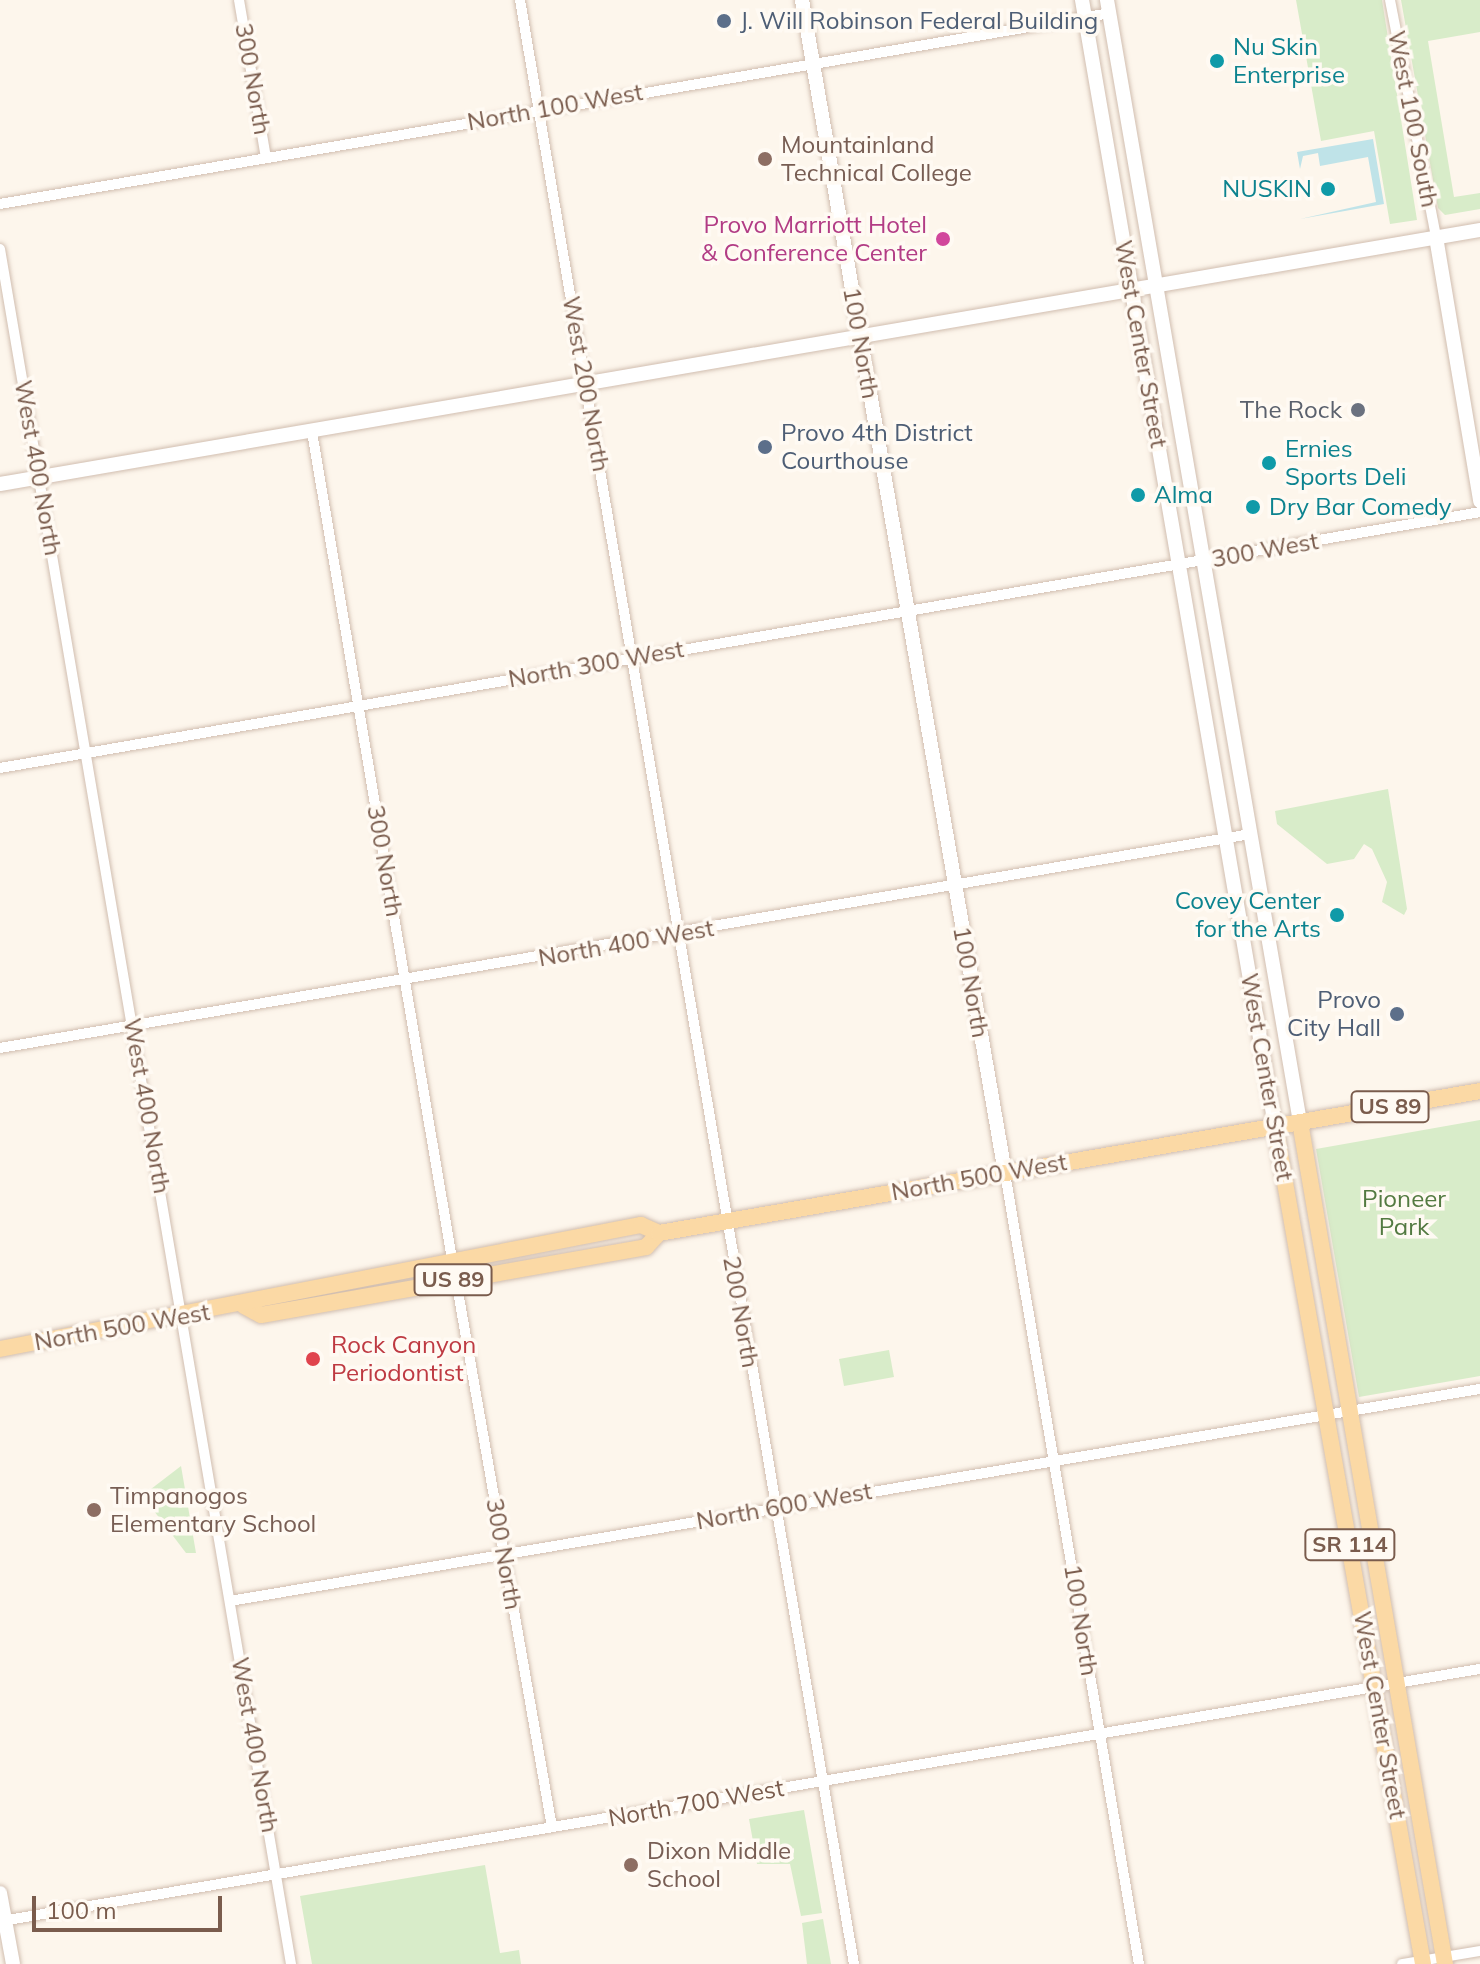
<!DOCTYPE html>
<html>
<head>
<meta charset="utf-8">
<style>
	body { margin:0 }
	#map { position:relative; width:1480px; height:1964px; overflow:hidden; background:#fdf6ec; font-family:Mulish,sans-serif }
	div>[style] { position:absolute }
	.green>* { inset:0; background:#d8ecc9 }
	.water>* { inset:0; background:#bfe3e8 }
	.roads { filter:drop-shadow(0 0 2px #d1beb0) drop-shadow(0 0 2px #d1beb0) }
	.street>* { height:10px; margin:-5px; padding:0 5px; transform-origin:5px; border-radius:5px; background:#fff }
	.secondary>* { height:14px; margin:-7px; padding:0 7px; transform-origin:7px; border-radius:7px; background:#fff }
	.primary>* { height:16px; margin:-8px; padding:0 8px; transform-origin:8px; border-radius:8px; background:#fbd9a5 }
	.dots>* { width:22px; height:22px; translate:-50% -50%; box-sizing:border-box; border:4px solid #fffaf3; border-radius:50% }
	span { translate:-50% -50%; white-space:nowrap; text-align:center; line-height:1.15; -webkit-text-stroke:7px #fffaf3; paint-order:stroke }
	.shield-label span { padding:2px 6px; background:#fffaf3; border:2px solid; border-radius:6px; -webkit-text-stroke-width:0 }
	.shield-label { font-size:22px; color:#7a5c4d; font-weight:700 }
	.service-label { font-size:24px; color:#4e5e75 }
	.left { translate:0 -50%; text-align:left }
	.right { translate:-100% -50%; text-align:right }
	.culture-label { font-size:24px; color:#0d838f }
	.street-label { font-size:24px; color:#7a5c4d }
	.education-label { font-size:24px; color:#785e54 }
	.hotel-label { font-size:24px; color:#b23c85 }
	.worship-label { font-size:24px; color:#5b616d }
	.park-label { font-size:24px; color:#537a41 }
	.health-label { font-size:24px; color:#be3a42 }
	.scale { position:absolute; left:32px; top:1896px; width:190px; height:36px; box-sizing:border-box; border:4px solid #7a5c4d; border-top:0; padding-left:10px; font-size:24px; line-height:28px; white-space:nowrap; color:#7a5c4d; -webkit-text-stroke:6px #fffaf3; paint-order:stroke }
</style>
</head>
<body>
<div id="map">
	<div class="green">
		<div style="clip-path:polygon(1296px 0,1382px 0,1417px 220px,1390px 224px,1374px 131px,1321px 141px)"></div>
		<div style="clip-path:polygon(1401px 0,1480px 0,1480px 32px,1428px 41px,1454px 197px,1480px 193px,1480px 209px,1445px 215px,1438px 208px)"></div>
		<div style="clip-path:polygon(1388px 789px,1407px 909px,1404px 915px,1382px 902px,1387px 882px,1372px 849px,1364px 844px,1354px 859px,1327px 864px,1277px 824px,1275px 811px)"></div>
		<div style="clip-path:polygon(1480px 1120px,1480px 1376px,1359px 1397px,1316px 1149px)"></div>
		<div style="clip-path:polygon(889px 1350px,894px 1377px,844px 1386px,839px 1359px)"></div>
		<div style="clip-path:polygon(181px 1466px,196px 1553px,186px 1553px,151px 1507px,151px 1489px)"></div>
		<div style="clip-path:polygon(804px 1810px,822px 1913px,801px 1916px,790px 1864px,757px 1864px,749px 1819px)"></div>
		<div style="clip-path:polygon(485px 1865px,500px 1953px,519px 1950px,521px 1964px,312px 1964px,300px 1896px)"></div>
		<div style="clip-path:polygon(823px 1919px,831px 1964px,807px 1964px,802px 1923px)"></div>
	</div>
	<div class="water">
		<div style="clip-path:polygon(1373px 139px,1384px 204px,1300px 219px,1376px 202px,1368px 157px,1320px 166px,1318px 153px,1303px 156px,1300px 169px,1297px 152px)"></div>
	</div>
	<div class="roads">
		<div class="street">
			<div style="left:239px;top:0;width:160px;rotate:80.3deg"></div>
			<div style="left:520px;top:0;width:1992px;rotate:80.35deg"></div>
			<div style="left:1390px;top:0;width:241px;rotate:79deg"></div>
			<div style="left:0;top:204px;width:1126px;rotate:-9.76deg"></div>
			<div style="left:0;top:249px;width:1740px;rotate:80.37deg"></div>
			<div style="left:312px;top:432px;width:839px;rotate:80.39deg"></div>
			<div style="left:0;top:768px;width:1502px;rotate:-9.81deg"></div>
			<div style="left:0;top:1048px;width:1269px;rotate:-9.71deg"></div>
			<div style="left:1005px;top:1173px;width:802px;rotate:80.39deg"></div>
			<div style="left:456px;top:1280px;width:555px;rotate:80.05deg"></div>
			<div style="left:230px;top:1601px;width:1268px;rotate:-9.63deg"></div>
			<div style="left:2px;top:1921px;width:1499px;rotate:-9.68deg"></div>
			<div style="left:1402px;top:1964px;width:79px;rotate:-9.5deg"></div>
		</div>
		<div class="secondary">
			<div style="left:802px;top:0;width:1190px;rotate:80.18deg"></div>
			<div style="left:1082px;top:0;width:1142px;rotate:80.27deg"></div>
			<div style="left:1107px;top:0;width:1138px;rotate:80.24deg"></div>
			<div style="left:1436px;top:237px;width:268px;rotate:80.5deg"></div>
			<div style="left:0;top:484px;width:1502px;rotate:-9.74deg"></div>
			<div style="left:0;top:1893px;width:72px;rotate:79.6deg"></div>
		</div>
		<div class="primary">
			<div style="left:1300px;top:1122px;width:854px;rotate:80.23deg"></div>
			<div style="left:1275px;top:1126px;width:851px;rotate:79.98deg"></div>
			<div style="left:244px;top:1306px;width:19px;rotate:28deg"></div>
			<div style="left:261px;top:1315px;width:391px;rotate:-10deg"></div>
			<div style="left:646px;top:1247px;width:19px;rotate:-47deg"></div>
			<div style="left:0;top:1349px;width:653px;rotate:-10.95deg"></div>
			<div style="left:641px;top:1225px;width:20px;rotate:24deg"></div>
			<div style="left:659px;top:1233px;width:833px;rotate:-9.81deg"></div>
		</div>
	</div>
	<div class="dots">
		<div style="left:724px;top:21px;background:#5c6f8a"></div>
		<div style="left:1217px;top:61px;background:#0f9aa8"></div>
		<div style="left:765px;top:159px;background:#8d6e63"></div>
		<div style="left:1328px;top:189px;background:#0f9aa8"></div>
		<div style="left:943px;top:239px;background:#d1479c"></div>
		<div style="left:1358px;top:410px;background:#6b7280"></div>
		<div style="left:765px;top:447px;background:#5c6f8a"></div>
		<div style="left:1269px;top:463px;background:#0f9aa8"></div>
		<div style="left:1138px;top:495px;background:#0f9aa8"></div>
		<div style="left:1253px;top:507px;background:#0f9aa8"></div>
		<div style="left:1337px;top:915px;background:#0f9aa8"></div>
		<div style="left:1397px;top:1014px;background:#5c6f8a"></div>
		<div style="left:313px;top:1359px;background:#e0444e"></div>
		<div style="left:94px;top:1510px;background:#8d6e63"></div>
		<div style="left:631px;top:1865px;background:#8d6e63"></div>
	</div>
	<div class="shield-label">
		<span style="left:1390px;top:1107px">US 89</span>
		<span style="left:453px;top:1280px">US 89</span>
		<span style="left:1350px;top:1545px">SR 114</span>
	</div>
	<div class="service-label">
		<span class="left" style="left:740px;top:21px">J. Will Robinson Federal Building</span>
		<span class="left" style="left:781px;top:447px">Provo 4th District<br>Courthouse</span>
		<span class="right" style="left:1381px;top:1014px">Provo<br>City Hall</span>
	</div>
	<div class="culture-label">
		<span class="left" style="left:1233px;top:61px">Nu Skin<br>Enterprise</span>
		<span class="right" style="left:1312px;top:189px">NUSKIN</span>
		<span class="left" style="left:1285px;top:463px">Ernies<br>Sports Deli</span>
		<span class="left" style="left:1154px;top:495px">Alma</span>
		<span class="left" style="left:1269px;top:507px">Dry Bar Comedy</span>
		<span class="right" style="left:1321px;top:915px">Covey Center<br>for the Arts</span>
	</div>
	<div class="street-label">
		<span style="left:253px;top:79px;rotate:80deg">300 North</span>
		<span style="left:555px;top:107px;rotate:-10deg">North 100 West</span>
		<span style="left:1413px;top:119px;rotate:79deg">West 100 South</span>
		<span style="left:861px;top:343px;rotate:80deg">100 North</span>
		<span style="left:1141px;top:344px;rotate:80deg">West Center Street</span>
		<span style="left:586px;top:384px;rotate:80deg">West 200 North</span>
		<span style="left:38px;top:468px;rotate:80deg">West 400 North</span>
		<span style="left:1265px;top:550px;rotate:-10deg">300 West</span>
		<span style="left:596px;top:664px;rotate:-10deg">North 300 West</span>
		<span style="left:385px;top:861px;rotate:80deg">300 North</span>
		<span style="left:626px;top:943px;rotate:-10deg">North 400 West</span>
		<span style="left:971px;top:982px;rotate:80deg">100 North</span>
		<span style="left:1267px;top:1077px;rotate:80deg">West Center Street</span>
		<span style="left:147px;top:1106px;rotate:80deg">West 400 North</span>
		<span style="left:979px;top:1177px;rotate:-10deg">North 500 West</span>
		<span style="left:741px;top:1312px;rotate:80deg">200 North</span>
		<span style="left:122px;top:1327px;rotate:-10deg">North 500 West</span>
		<span style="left:784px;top:1506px;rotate:-10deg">North 600 West</span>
		<span style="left:504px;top:1554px;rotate:80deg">300 North</span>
		<span style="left:1081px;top:1620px;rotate:81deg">100 North</span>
		<span style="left:1380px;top:1715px;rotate:80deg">West Center Street</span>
		<span style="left:255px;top:1745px;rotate:80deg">West 400 North</span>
		<span style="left:696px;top:1803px;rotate:-10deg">North 700 West</span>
	</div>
	<div class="education-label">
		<span class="left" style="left:781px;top:159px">Mountainland<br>Technical College</span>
		<span class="left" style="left:110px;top:1510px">Timpanogos<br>Elementary School</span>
		<span class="left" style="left:647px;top:1865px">Dixon Middle<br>School</span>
	</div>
	<div class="hotel-label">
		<span class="right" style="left:927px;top:239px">Provo Marriott Hotel<br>&amp; Conference Center</span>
	</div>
	<div class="worship-label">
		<span class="right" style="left:1342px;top:410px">The Rock</span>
	</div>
	<div class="park-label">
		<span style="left:1404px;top:1213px">Pioneer<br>Park</span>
	</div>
	<div class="health-label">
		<span class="left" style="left:331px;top:1359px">Rock Canyon<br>Periodontist</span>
	</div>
	<div class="scale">100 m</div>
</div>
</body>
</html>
